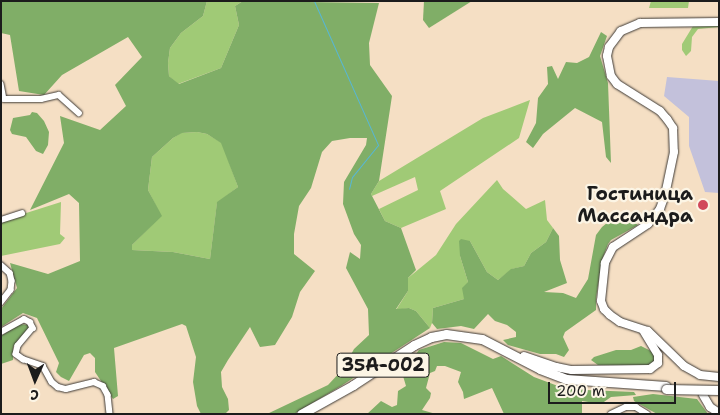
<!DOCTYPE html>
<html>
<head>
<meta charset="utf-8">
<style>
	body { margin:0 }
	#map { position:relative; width:720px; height:415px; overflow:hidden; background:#f5dfc4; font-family:"Shantell Sans",sans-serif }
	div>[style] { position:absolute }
	.industrial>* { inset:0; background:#c3c1db }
	.green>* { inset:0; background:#a0ca76 }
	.forest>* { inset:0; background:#80ae67 }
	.stream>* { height:1px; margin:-0.5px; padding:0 0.5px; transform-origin:0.5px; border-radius:0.5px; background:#57b7d5 }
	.roads { filter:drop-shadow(0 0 1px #3d3935) drop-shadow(0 0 1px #3d3935) }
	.minor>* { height:5.5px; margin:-2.75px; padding:0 2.75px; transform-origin:2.75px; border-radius:2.75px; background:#fff }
	.major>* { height:8px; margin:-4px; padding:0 4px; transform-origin:4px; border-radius:4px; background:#fff }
	.highway>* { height:9px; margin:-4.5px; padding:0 4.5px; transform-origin:4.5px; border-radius:4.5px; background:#fff }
	.bridges { filter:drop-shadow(0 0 1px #3d3935) drop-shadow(0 0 1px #3d3935) }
	.highway-bridge>* { height:9px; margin:-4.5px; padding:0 4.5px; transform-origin:4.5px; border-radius:4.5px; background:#fff }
	.dots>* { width:14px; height:14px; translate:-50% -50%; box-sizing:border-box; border:2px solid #fcf5e5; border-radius:50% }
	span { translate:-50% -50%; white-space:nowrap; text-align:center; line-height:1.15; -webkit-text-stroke:4.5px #fcf5e5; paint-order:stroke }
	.shield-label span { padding:1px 4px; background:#fcf5e5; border:1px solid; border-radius:4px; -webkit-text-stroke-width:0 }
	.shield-label { font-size:18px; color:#1c1c1c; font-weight:700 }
	.poi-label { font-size:19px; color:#1c1c1c; font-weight:700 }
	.right { translate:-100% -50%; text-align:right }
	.frame { position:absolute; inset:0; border:2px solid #1c1c1c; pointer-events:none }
	.north { position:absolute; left:10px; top:355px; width:50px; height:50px; -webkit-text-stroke:4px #fcf5e5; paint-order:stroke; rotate:182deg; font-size:14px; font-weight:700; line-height:20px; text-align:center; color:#1c1c1c }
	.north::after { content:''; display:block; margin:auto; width:18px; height:22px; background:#1c1c1c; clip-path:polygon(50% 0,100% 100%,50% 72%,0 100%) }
	.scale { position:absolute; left:548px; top:382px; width:128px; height:22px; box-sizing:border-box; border:2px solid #1c1c1c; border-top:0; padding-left:6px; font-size:15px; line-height:18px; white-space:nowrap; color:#1c1c1c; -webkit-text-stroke:4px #fcf5e5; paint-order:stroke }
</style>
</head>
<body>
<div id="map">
	<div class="industrial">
		<div style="clip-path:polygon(667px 77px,719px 81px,719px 193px,705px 192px,689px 146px,689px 117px,664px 96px)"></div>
	</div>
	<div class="green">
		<div style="clip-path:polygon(207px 1px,243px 1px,235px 6px,239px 25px,221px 68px,178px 84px,169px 76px,168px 63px,170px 48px,181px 33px,203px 16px)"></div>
		<div style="clip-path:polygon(651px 1px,689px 1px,688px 8px,649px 8px)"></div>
		<div style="clip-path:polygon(719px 25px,719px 27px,698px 29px,692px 37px,691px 51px,686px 56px,682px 50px,682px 44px,693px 26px)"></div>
		<div style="clip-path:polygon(530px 100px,519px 138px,440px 191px,446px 209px,401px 228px,385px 221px,379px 209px,418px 190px,415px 177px,372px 196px,371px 194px,379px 181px,483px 118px)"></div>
		<div style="clip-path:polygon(197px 132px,207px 134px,222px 143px,238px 187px,217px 203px,210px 259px,173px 252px,132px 250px,132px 245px,161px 216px,148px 190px,152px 157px,173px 138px,181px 133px)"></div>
		<div style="clip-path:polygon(497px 180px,503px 189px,526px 209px,545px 200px,547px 220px,553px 228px,546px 242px,531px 253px,524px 266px,512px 269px,498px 280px,487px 272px,470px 241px,460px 256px,468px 282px,464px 299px,433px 308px,432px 323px,430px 328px,416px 311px,409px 308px,396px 310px,408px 291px,408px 278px,436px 255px,456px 224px)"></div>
		<div style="clip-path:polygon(61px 202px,60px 234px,65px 238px,60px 244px,1px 256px,1px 221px)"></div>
	</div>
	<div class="forest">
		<div style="clip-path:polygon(evenodd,1px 1px,207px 1px,203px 16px,181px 33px,170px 48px,168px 63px,169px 76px,179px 84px,221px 68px,239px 25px,235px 6px,243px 1px,379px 3px,369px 43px,370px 65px,392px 96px,379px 181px,371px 194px,385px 221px,401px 228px,416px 270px,408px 278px,408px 291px,396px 309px,409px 308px,416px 311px,430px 328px,341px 386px,294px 414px,267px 414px,328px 385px,343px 369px,354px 349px,369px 335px,368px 309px,346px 268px,350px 252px,360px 259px,361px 245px,354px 234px,343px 204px,344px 182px,366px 145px,367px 138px,350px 138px,332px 141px,322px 152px,311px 188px,299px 206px,294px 234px,294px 254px,315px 271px,300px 292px,292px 317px,275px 345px,260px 347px,250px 327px,228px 360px,221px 372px,222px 387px,228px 399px,229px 410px,225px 414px,201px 414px,197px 406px,193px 382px,196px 357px,186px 326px,182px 324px,114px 348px,118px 396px,113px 399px,95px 372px,95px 358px,90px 353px,84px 355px,69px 381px,61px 377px,56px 372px,59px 363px,37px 318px,23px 313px,1px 327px,1px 309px,17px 288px,10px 263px,48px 274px,80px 261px,79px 203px,69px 194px,30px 210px,64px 143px,60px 116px,100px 130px,126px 106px,115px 85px,142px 57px,128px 37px,62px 75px,44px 95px,19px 91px,10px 35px,1px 33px,1px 1px,197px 132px,207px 134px,221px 143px,238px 187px,217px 202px,210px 259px,173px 252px,132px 250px,132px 245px,162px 216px,148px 190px,152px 157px,173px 138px,182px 133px,197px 132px)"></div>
		<div style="clip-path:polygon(424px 1px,472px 1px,429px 28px,423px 20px)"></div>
		<div style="clip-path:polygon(601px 32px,607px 36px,600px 56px,608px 83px,611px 163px,606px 157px,602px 122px,575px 108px,543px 134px,533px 148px,526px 142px,536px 123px,538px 98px,548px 84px,547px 67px,552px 66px,558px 79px,566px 62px,577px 63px,589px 57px)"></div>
		<div style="clip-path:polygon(32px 112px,37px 113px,44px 121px,49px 132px,48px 145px,43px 154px,36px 151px,26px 137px,12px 134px,10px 130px,13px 118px,30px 115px)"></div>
		<div style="clip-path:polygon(613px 218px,616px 222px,632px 221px,638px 225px,611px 240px,608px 244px,602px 260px,596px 298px,596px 310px,565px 332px,563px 337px,569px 350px,564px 357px,556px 354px,540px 354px,508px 345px,503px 340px,516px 337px,516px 332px,507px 325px,495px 321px,488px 314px,474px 329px,461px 326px,437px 329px,432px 323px,433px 308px,464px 299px,462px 288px,468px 282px,460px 256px,459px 241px,461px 239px,470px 241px,487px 272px,498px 280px,511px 269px,524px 266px,531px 253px,546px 242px,553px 228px,559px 236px,560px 260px,567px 283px,544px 292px,563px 293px,576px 298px,588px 279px,596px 235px,602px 227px)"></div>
		<div style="clip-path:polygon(19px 324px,29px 325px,29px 330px,13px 347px,13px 360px,1px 364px,1px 336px)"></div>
		<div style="clip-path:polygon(444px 342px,461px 343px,493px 359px,501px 356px,534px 377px,558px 386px,586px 390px,634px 392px,636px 395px,611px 397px,601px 404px,582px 401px,582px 414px,504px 414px,492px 388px,464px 399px,463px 392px,458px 382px,461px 372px,445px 366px,437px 366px,435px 371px,430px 373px,426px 388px,431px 393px,430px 398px,422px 410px,436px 414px,367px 414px,381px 401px,392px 407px,397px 405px,398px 391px,406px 386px,403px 376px,404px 366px,407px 368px,412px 368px,411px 360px,419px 350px)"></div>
		<div style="clip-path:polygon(641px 346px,653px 352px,655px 356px,653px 364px,648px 367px,598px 365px,591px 360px,594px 357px,616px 350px,631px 350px)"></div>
		<div style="clip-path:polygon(653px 394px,697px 399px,708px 414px,657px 414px,634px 401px,633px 397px)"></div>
	</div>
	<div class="stream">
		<div style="left:314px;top:1px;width:158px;rotate:66deg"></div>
		<div style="left:378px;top:145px;width:41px;rotate:129.1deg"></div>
		<div style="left:352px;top:177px;width:12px;rotate:104deg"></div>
	</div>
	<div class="roads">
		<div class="minor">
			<div style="left:1px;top:84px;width:15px;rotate:79deg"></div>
			<div style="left:4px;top:99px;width:37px"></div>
			<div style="left:41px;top:99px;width:18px;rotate:-13deg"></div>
			<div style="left:59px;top:95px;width:27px;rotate:42deg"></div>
			<div style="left:1px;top:220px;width:22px;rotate:-18deg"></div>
			<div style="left:1px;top:265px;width:12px;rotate:42deg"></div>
			<div style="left:10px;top:273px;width:8px;rotate:76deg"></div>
			<div style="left:12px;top:281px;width:9px;rotate:96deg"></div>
			<div style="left:11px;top:290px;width:16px;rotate:128deg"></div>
			<div style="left:1px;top:332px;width:26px;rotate:-29deg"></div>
			<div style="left:24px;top:319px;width:7px;rotate:27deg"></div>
			<div style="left:30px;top:322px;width:7px;rotate:63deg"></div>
			<div style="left:33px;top:328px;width:23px;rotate:130deg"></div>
			<div style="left:18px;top:346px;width:8px;rotate:104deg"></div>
			<div style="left:16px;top:354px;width:9px;rotate:36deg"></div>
			<div style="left:23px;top:359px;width:21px;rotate:19deg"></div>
			<div style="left:43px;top:366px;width:18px;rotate:61deg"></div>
			<div style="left:52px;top:382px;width:8px;rotate:40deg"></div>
			<div style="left:58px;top:387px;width:8px;rotate:14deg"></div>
			<div style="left:66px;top:389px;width:29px;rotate:-14deg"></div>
			<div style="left:94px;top:382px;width:10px;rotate:24deg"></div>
			<div style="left:103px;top:386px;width:10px;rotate:61deg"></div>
			<div style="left:108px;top:395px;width:19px;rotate:84deg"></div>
			<div style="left:611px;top:414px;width:17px;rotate:-25deg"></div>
			<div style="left:626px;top:407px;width:10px"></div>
			<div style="left:636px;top:407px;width:13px;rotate:32deg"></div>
		</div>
		<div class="major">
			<div style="left:719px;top:22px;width:79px;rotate:179.3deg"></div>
			<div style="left:640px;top:23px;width:21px;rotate:157deg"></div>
			<div style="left:621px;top:31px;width:20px;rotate:127deg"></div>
			<div style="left:609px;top:47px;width:9px;rotate:103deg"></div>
			<div style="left:607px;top:56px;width:20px;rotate:79deg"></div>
			<div style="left:611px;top:76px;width:10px;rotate:53deg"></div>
			<div style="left:617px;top:84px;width:51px;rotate:32.1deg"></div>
			<div style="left:660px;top:111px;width:11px;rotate:49deg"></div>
			<div style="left:667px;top:119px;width:11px;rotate:56deg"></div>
			<div style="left:673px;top:128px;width:24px;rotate:88deg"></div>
			<div style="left:674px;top:152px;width:44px;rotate:101.8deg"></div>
			<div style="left:665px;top:195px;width:15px;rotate:110deg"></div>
			<div style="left:660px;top:209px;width:19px;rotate:129deg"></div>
			<div style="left:648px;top:224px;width:42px;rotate:146.7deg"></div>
			<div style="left:613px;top:247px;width:18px;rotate:117deg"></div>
			<div style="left:605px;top:263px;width:38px;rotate:96deg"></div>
			<div style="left:601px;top:301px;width:9px;rotate:69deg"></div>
			<div style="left:604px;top:309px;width:8px;rotate:45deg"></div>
			<div style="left:610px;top:315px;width:12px;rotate:35deg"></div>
			<div style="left:620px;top:322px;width:29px;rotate:18deg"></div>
			<div style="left:648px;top:331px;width:50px;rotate:44.2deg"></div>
			<div style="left:684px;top:366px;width:18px;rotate:29deg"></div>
			<div style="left:700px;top:375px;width:19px;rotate:6deg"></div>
			<div style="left:524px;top:356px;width:34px;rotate:19deg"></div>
			<div style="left:556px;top:367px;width:16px;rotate:11deg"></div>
			<div style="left:572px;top:370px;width:78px;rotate:-0.7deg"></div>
			<div style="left:650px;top:369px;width:10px;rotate:-37deg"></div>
			<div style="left:658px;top:363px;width:8px;rotate:-90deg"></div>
			<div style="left:658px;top:355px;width:29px;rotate:-121deg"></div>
			<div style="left:703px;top:395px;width:14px;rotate:60deg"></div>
			<div style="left:710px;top:407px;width:11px;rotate:34deg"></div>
		</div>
		<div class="highway">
			<div style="left:301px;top:414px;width:60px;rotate:-29.1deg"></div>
			<div style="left:353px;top:385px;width:73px;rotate:-33.3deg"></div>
			<div style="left:414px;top:345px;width:19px;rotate:-25deg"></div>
			<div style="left:431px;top:337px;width:15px;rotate:-11deg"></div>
			<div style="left:446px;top:334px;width:36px;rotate:8deg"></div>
			<div style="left:482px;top:339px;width:65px;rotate:27.3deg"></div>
			<div style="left:540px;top:369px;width:28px;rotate:21deg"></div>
			<div style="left:566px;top:379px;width:100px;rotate:4deg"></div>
		</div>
	</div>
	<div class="bridges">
		<div class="highway-bridge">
			<div style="left:666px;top:389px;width:53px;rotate:1.1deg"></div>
		</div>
	</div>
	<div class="dots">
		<div style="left:703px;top:205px;background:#d1495b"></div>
	</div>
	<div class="shield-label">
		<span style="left:383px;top:365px">35А-002</span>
	</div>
	<div class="poi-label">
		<span class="right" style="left:693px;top:205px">Гостиница<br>Массандра</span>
	</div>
	<div class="frame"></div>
	<div class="north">С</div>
	<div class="scale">200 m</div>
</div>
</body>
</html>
